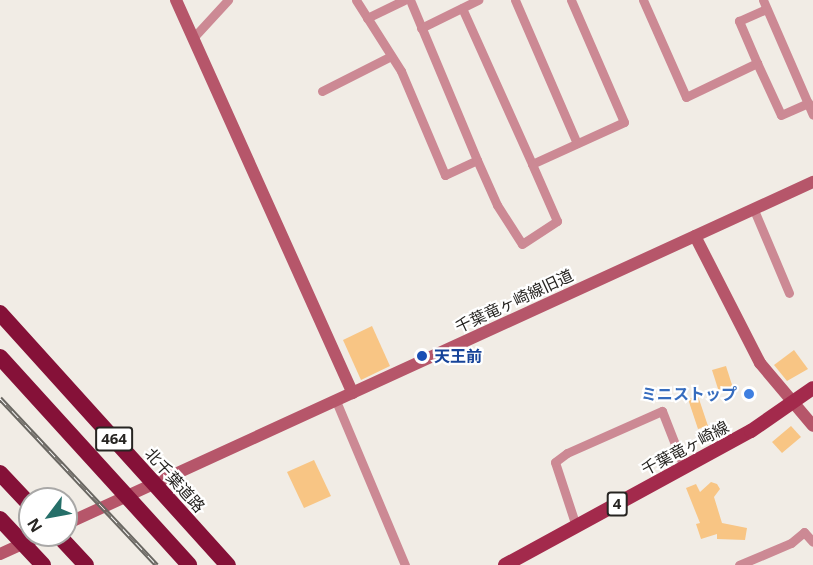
<!DOCTYPE html>
<html>
<head>
<meta charset="utf-8">
<style>
	body { margin:0 }
	#map { position:relative; width:813px; height:565px; overflow:hidden; background:#f1ece5; font-family:"Open Sans","Noto Sans JP",sans-serif }
	div>[style] { position:absolute }
	.building>* { inset:0; background:#f8c584 }
	.street>* { height:9px; margin:-4.5px; padding:0 4.5px; transform-origin:4.5px; border-radius:4.5px; background:#cc8994 }
	.secondary>* { height:12px; margin:-6px; padding:0 6px; transform-origin:6px; border-radius:6px; background:#b6566a }
	.primary>* { height:14px; margin:-7px; padding:0 7px; transform-origin:7px; border-radius:7px; background:#a32a4c }
	.highway>* { height:16px; margin:-8px; padding:0 8px; transform-origin:8px; border-radius:8px; background:#851138 }
	.rail>* { height:5px; margin-top:-2.5px; transform-origin:0; background:repeating-linear-gradient(90deg,#fff 0 9px,#6a6762 0 18px); box-sizing:border-box; border-block:2px solid #6a6762 }
	.dots>* { width:16px; height:16px; translate:-50% -50%; box-sizing:border-box; border:3px solid #fff; border-radius:50% }
	span { translate:-50% -50%; white-space:nowrap; text-align:center; line-height:1.15; -webkit-text-stroke:4.5px #fff; paint-order:stroke }
	.shield-label span { padding:2px 4px; background:#fff; border:2px solid; border-radius:4px; -webkit-text-stroke-width:0 }
	.shield-label { font-size:15px; color:#272522; font-weight:700 }
	.street-label { font-size:16px; color:#272522 }
	.transit-label { font-size:16px; color:#164399; font-weight:700 }
	.left { translate:0 -50%; text-align:left }
	.shop-label { font-size:16px; color:#366cbe; font-weight:700 }
	.right { translate:-100% -50%; text-align:right }
	.north { position:absolute; left:18px; top:487px; width:60px; height:60px; box-sizing:border-box; background:#fff; border:2px solid #a9a8a7; border-radius:50%; rotate:238deg; font-size:16px; font-weight:700; line-height:24px; text-align:center; color:#272522 }
	.north::after { content:''; display:block; margin:auto; width:21px; height:27px; background:#266f69; clip-path:polygon(50% 0,100% 100%,50% 72%,0 100%) }
</style>
</head>
<body>
<div id="map">
	<div class="building">
		<div style="clip-path:polygon(372px 326px,390px 366px,361px 380px,343px 340px)"></div>
		<div style="clip-path:polygon(794px 350px,808px 369px,787px 381px,774px 365px)"></div>
		<div style="clip-path:polygon(726px 366px,733px 388px,719px 392px,712px 370px)"></div>
		<div style="clip-path:polygon(698px 396px,708px 426px,698px 429px,688px 399px)"></div>
		<div style="clip-path:polygon(791px 426px,801px 437px,782px 453px,772px 442px)"></div>
		<div style="clip-path:polygon(314px 460px,331px 496px,304px 508px,287px 472px)"></div>
		<div style="clip-path:polygon(711px 482px,717px 484px,720px 489px,714px 497px,722px 523px,747px 528px,745px 540px,717px 539px,717px 534px,701px 539px,696px 524px,700px 523px,686px 488px,696px 484px,700px 492px)"></div>
	</div>
	<div class="street">
		<div style="left:356px;top:0;width:84px;rotate:57.6deg"></div>
		<div style="left:401px;top:71px;width:113px;rotate:67.1deg"></div>
		<div style="left:445px;top:175px;width:35px;rotate:-25deg"></div>
		<div style="left:477px;top:160px;width:173px;rotate:-112.7deg"></div>
		<div style="left:515px;top:0;width:156px;rotate:66.6deg"></div>
		<div style="left:643px;top:0;width:106px;rotate:66.1deg"></div>
		<div style="left:686px;top:97px;width:79px;rotate:-25.6deg"></div>
		<div style="left:757px;top:63px;width:46px;rotate:-113.2deg"></div>
		<div style="left:739px;top:21px;width:30px;rotate:-24deg"></div>
		<div style="left:763px;top:0;width:125px;rotate:66.5deg"></div>
		<div style="left:462px;top:8px;width:171px;rotate:65.8deg"></div>
		<div style="left:532px;top:164px;width:101px;rotate:-24.5deg"></div>
		<div style="left:624px;top:122px;width:133px;rotate:-113.5deg"></div>
		<div style="left:367px;top:18px;width:41px;rotate:-25.9deg"></div>
		<div style="left:421px;top:28px;width:64px;rotate:-26.2deg"></div>
		<div style="left:193px;top:38px;width:52px;rotate:-47.4deg"></div>
		<div style="left:757px;top:63px;width:57px;rotate:65.2deg"></div>
		<div style="left:781px;top:115px;width:30px;rotate:-24deg"></div>
		<div style="left:322px;top:91px;width:77px;rotate:-26.9deg"></div>
		<div style="left:477px;top:160px;width:49px;rotate:66deg"></div>
		<div style="left:497px;top:205px;width:46px;rotate:57.3deg"></div>
		<div style="left:522px;top:244px;width:42px;rotate:-33.3deg"></div>
		<div style="left:557px;top:221px;width:62px;rotate:-113.7deg"></div>
		<div style="left:754px;top:210px;width:90px;rotate:67.1deg"></div>
		<div style="left:336px;top:401px;width:178px;rotate:67.2deg"></div>
		<div style="left:576px;top:526px;width:67px;rotate:-108.2deg"></div>
		<div style="left:555px;top:462px;width:15px;rotate:-37deg"></div>
		<div style="left:567px;top:453px;width:104px;rotate:-23.9deg"></div>
		<div style="left:662px;top:411px;width:60px;rotate:68.6deg"></div>
		<div style="left:739px;top:565px;width:56px;rotate:-22.9deg"></div>
		<div style="left:791px;top:543px;width:17px;rotate:-40deg"></div>
		<div style="left:804px;top:532px;width:13px;rotate:48deg"></div>
	</div>
	<div class="secondary">
		<div style="left:176px;top:0;width:431px;rotate:65.8deg"></div>
		<div style="left:695px;top:236px;width:143px;rotate:62.9deg"></div>
		<div style="left:760px;top:363px;width:82px;rotate:49.9deg"></div>
		<div style="left:66px;top:524px;width:822px;rotate:-24.6deg"></div>
		<div style="left:0;top:554px;width:46px;rotate:-24.3deg"></div>
	</div>
	<div class="primary">
		<div style="left:505px;top:565px;width:280px;rotate:-28.6deg"></div>
		<div style="left:751px;top:431px;width:75px;rotate:-34.7deg"></div>
	</div>
	<div class="highway">
		<div style="left:0;top:313px;width:340px;rotate:47.9deg"></div>
		<div style="left:0;top:357px;width:281px;rotate:47.7deg"></div>
		<div style="left:0;top:473px;width:44px;rotate:46.8deg"></div>
		<div style="left:0;top:519px;width:63px;rotate:46.9deg"></div>
		<div style="left:58px;top:535px;width:41px;rotate:47deg"></div>
	</div>
	<div class="rail">
		<div style="left:0;top:398px;width:229px;rotate:46.8deg"></div>
	</div>
	<div class="dots">
		<div style="left:422px;top:356px;background:#1a4fb4"></div>
		<div style="left:749px;top:394px;background:#3f7fe0"></div>
	</div>
	<div class="shield-label">
		<span style="left:114px;top:439px">464</span>
		<span style="left:617px;top:504px">4</span>
	</div>
	<div class="street-label">
		<span style="left:514px;top:301px;rotate:-25deg">千葉竜ヶ崎線旧道</span>
		<span style="left:685px;top:448px;rotate:-28deg">千葉竜ヶ崎線</span>
		<span style="left:175px;top:480px;rotate:48deg">北千葉道路</span>
	</div>
	<div class="transit-label">
		<span class="left" style="left:434px;top:356px">天王前</span>
	</div>
	<div class="shop-label">
		<span class="right" style="left:737px;top:394px">ミニストップ</span>
	</div>
	<div class="north">N</div>
</div>
</body>
</html>
